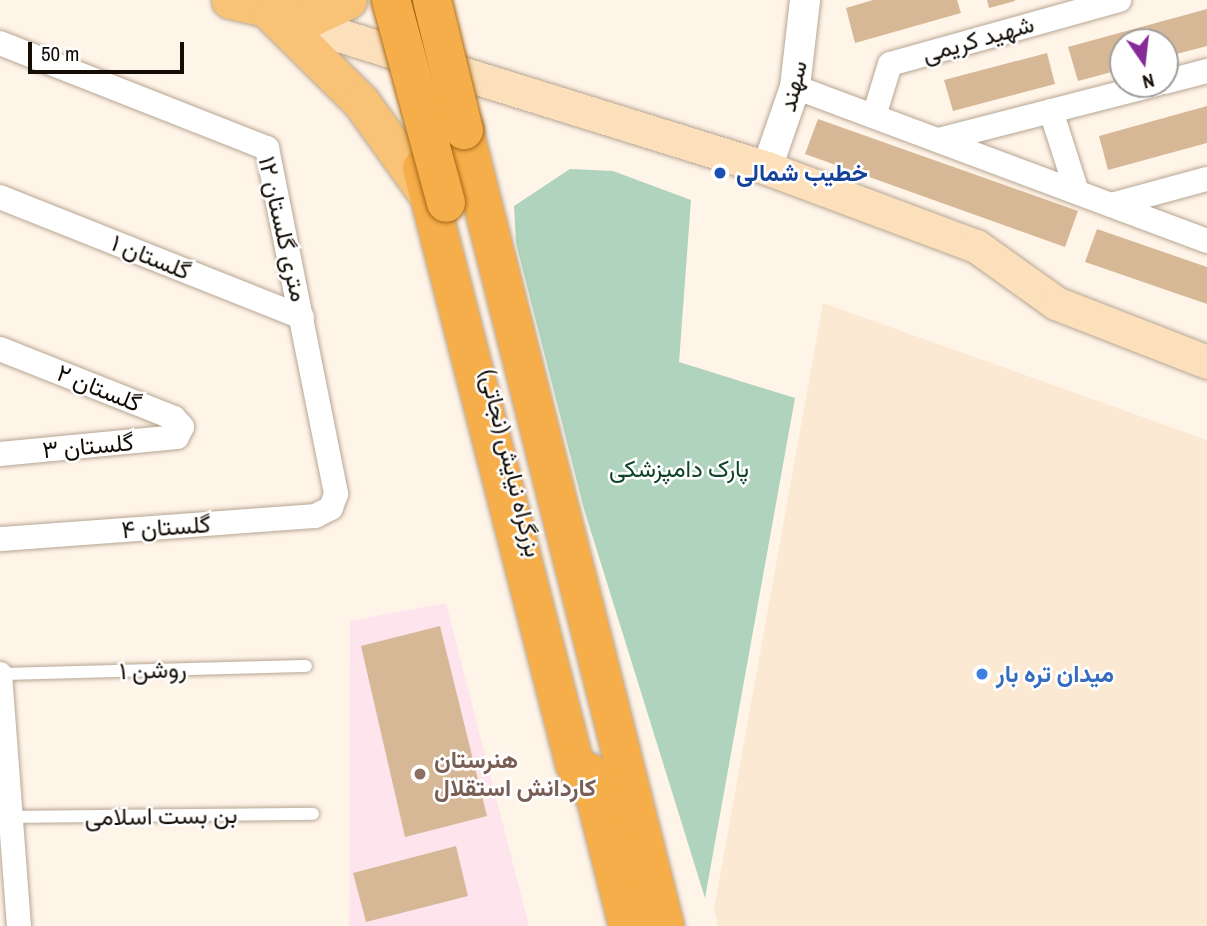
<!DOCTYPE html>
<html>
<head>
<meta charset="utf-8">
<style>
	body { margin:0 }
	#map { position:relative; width:1207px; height:926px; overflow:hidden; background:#fff4e8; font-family:"Archivo Narrow",Vazirmatn,sans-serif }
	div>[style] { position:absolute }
	.built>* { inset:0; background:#fce9d4 }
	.education>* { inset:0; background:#fde4ed }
	.green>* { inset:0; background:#afd3bc }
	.building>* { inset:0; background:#d6b896 }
	.roads { filter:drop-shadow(0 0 2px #b7a693) drop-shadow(0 0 2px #b7a693) }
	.service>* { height:12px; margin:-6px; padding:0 6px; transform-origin:6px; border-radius:6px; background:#fff }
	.minor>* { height:24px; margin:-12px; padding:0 12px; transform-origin:12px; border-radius:12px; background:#fff }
	.tertiary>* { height:30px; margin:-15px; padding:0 15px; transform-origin:15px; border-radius:15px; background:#fff }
	.secondary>* { height:33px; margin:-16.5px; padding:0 16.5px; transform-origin:16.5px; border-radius:16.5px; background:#fbe0bb }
	.primary>* { height:37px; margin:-18.5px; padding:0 18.5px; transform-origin:18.5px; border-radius:18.5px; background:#f8c277 }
	.trunk>* { height:38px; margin:-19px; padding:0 19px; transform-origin:19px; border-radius:19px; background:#f6ae4a }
	.bridges { filter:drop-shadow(0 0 2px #a56815) drop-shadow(0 0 2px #a56815) }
	.trunk-bridge>* { height:38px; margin:-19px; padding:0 19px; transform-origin:19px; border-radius:19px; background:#f6ae4a }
	.dots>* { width:19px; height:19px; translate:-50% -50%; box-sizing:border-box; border:4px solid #fff; border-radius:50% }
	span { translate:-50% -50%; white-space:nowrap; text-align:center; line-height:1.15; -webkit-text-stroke:5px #fff; paint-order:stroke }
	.street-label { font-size:24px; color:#130d06 }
	.transit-label { font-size:24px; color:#164399; font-weight:700 }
	.left { translate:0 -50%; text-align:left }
	.park-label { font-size:24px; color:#0d4128 }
	.shop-label { font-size:24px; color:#366cbe; font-weight:700 }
	.education-label { font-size:24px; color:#785e54; font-weight:700 }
	.north { position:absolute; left:1109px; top:28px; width:70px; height:70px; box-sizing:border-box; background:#fff; border:2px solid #a19e9b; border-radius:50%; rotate:166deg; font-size:19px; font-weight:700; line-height:28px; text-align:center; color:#130d06 }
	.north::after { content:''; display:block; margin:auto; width:24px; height:32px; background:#852a96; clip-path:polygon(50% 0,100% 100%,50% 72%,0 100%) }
	.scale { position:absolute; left:28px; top:42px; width:156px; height:32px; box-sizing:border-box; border:4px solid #130d06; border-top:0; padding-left:9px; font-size:21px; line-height:24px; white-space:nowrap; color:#130d06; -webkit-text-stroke:5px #fff; paint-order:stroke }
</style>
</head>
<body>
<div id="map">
	<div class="built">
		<div style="clip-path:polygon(823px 303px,1207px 440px,1207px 926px,718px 926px,714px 909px)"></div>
	</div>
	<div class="education">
		<div style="clip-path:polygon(446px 603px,529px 926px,349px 926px,350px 621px)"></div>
	</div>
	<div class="green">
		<div style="clip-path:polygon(570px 169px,613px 171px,691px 200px,679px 362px,795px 398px,705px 898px,584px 509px,516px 243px,514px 206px)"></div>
	</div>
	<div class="building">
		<div style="clip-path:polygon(873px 0,957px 0,961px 13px,855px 43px,846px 8px)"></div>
		<div style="clip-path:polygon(987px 0,1015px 0,1015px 1px,989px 8px)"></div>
		<div style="clip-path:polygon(1207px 9px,1207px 46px,1165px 57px,1165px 42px,1123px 42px,1123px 69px,1078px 81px,1068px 47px)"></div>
		<div style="clip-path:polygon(1047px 53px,1055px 84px,953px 111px,944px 80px)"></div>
		<div style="clip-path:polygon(1207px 106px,1207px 143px,1108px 170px,1099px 136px)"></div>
		<div style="clip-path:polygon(818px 119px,1078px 211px,1065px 247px,805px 154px)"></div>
		<div style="clip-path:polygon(1097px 229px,1207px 267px,1207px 304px,1085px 262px)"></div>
		<div style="clip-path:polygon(440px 626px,487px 816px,405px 837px,361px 646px)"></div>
		<div style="clip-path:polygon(456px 846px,468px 896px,366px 922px,353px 873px)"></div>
	</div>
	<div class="roads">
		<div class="service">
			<div style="left:0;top:674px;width:306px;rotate:-1.5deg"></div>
			<div style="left:10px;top:817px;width:303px;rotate:-0.6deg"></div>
		</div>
		<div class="minor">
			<div style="left:0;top:43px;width:287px;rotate:21.5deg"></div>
			<div style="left:267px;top:148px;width:353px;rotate:78.7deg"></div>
			<div style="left:336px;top:494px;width:15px;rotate:110deg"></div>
			<div style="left:331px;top:508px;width:18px;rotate:153deg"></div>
			<div style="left:315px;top:516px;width:316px;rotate:175.8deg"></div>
			<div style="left:1165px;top:82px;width:43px;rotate:-14.7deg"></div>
			<div style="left:795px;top:87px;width:440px;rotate:20.5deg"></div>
			<div style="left:1051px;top:111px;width:85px;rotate:72.2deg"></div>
			<div style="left:874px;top:116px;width:54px;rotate:-72.9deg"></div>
			<div style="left:890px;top:64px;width:238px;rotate:-15.6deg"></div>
			<div style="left:938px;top:140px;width:225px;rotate:-14.4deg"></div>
			<div style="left:0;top:197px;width:325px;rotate:21.7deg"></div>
			<div style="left:1111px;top:205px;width:99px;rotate:-15.2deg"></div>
			<div style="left:0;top:349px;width:187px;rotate:21.6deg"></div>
			<div style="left:174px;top:418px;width:12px;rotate:48deg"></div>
			<div style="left:182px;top:427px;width:11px;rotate:117deg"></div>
			<div style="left:177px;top:437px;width:178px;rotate:174.5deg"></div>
			<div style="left:0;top:674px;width:253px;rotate:85.7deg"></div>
		</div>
		<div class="tertiary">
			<div style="left:767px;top:168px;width:86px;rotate:-70.9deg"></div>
			<div style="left:795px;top:87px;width:88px;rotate:-83.4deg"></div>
		</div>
		<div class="secondary">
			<div style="left:284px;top:18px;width:506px;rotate:17.25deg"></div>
			<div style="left:767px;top:168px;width:223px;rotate:20.5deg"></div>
			<div style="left:976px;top:246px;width:98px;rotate:35.5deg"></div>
			<div style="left:1056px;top:303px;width:162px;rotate:21.3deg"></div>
		</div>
		<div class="primary">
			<div style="left:230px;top:0;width:82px;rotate:12.7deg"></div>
			<div style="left:310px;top:18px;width:42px;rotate:-25.3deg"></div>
			<div style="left:272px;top:14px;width:125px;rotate:44.7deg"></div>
			<div style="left:361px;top:102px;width:118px;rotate:54.3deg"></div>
		</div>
		<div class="trunk">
			<div style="left:464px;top:130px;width:821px;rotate:75.83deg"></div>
			<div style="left:422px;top:168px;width:616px;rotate:75.63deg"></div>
			<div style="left:575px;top:765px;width:36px;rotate:58deg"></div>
			<div style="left:589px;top:772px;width:159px;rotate:75.8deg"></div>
		</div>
	</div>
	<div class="bridges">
		<div class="trunk-bridge">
			<div style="left:391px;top:0;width:210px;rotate:74.8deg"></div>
			<div style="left:432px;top:0;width:134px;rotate:76.2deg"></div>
		</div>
	</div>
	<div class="dots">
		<div style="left:720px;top:173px;background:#1a4fb4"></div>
		<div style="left:982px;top:674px;background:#3f7fe0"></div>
		<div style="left:420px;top:774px;background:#8d6e63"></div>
	</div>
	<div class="street-label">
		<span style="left:978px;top:39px;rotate:-16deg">شهید کریمی</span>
		<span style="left:793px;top:86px;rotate:-76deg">سهند</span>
		<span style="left:283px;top:229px;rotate:77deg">۱۲ متری گلستان</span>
		<span style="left:151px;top:257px;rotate:22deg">گلستان ۱</span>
		<span style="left:99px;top:388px;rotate:22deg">گلستان ۲</span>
		<span style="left:88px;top:446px;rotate:-5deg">گلستان ۳</span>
		<span style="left:511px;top:463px;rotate:76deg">بزرگراه نیایش (نجاتی)</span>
		<span style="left:166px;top:527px;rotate:-4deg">گلستان ۴</span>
		<span style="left:153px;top:670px;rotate:-2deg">روشن ۱</span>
		<span style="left:161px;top:816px;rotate:-1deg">بن بست اسلامی</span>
	</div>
	<div class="transit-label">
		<span class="left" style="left:736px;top:173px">خطیب شمالی</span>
	</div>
	<div class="park-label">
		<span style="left:679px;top:469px">پارک دامپزشکی</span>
	</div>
	<div class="shop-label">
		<span class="left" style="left:996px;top:674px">میدان تره بار</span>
	</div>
	<div class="education-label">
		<span class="left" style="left:434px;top:774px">هنرستان<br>کاردانش استقلال</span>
	</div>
	<div class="north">N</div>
	<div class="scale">50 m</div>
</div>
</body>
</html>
